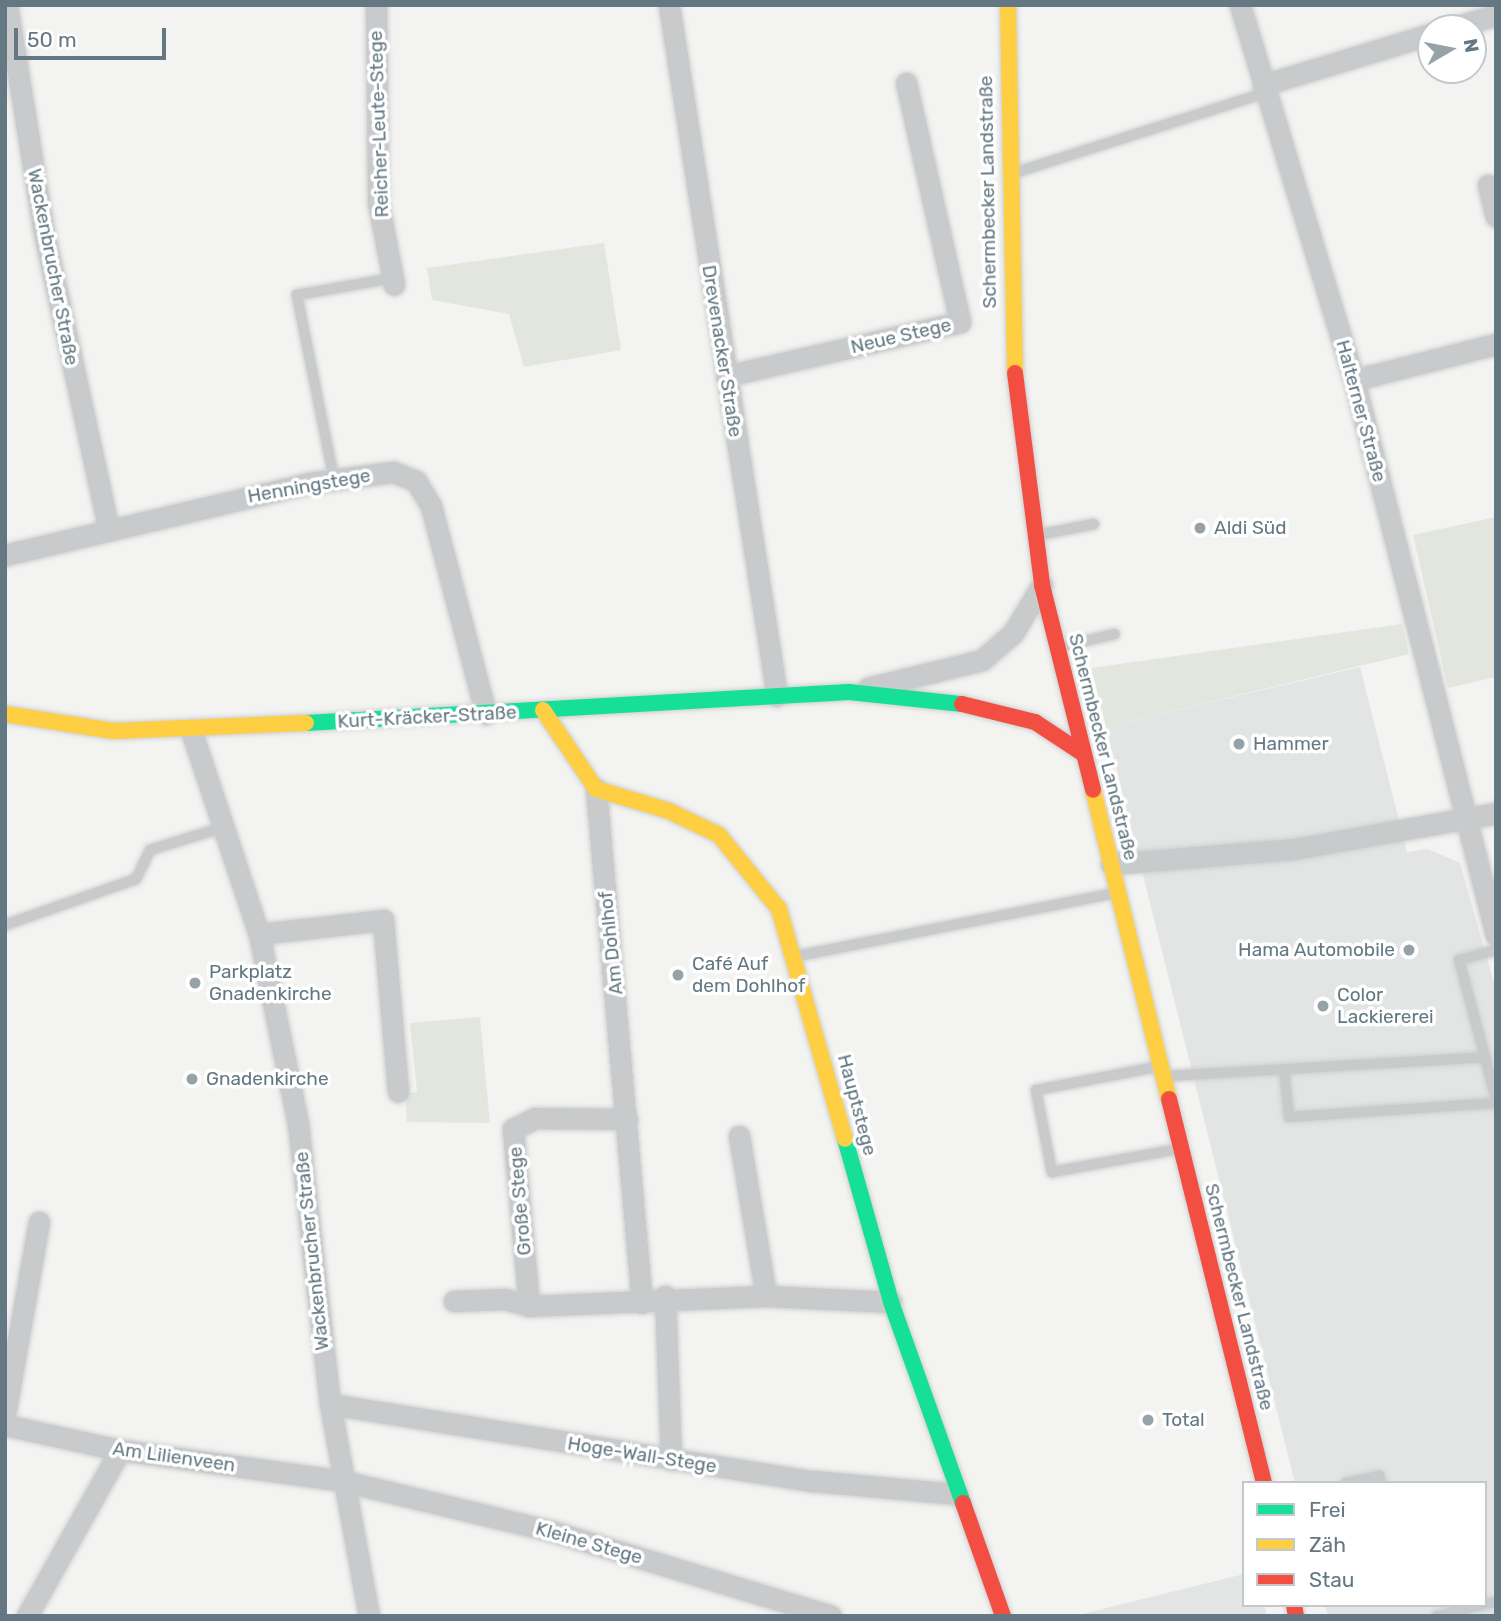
<!DOCTYPE html>
<html>
<head>
<meta charset="utf-8">
<style>
	body { margin:0 }
	#map { position:relative; width:1501px; height:1621px; overflow:hidden; background:#f3f3f1; font-family:Rubik,sans-serif }
	div>[style] { position:absolute }
	.built>* { inset:0; background:#e3e4e4 }
	.green>* { inset:0; background:#e3e6df }
	.roads { filter:drop-shadow(0 0 2px #ced0d0) drop-shadow(0 0 2px #ced0d0) }
	.lane>* { height:10px; margin:-5px; padding:0 5px; transform-origin:5px; border-radius:5px; background:#c8cacb }
	.street>* { height:21px; margin:-10.5px; padding:0 10.5px; transform-origin:10.5px; border-radius:10.5px; background:#c8cacb }
	.fast>* { height:16px; margin:-8px; padding:0 8px; transform-origin:8px; border-radius:8px; background:#16e098 }
	.slow>* { height:16px; margin:-8px; padding:0 8px; transform-origin:8px; border-radius:8px; background:#ffcf43 }
	.jam>* { height:16px; margin:-8px; padding:0 8px; transform-origin:8px; border-radius:8px; background:#f24e42 }
	.dots>* { width:19px; height:19px; translate:-50% -50%; box-sizing:border-box; border:4px solid #fff; border-radius:50% }
	span { translate:-50% -50%; white-space:nowrap; text-align:center; line-height:1.15; -webkit-text-stroke:7px #fff; paint-order:stroke }
	.street-label { font-size:19px; color:#637882 }
	.poi-label { font-size:19px; color:#637882 }
	.left { translate:0 -50%; text-align:left }
	.right { translate:-100% -50%; text-align:right }
	.frame { position:absolute; inset:0; border:7px solid #637882; pointer-events:none }
	.legend { position:absolute; left:1242px; top:1481px; width:245px; height:126px; box-sizing:border-box; background:#fff; border:2px solid #c1c9cd; margin:0; padding:9px 12px; list-style:none; font-size:21px; color:#637882 }
	.legend li { display:flex; align-items:center; gap:14px; height:35px }
	.legend b { width:35px; border:2px solid #c1c9cd }
	.north { position:absolute; left:1417px; top:14px; width:70px; height:70px; box-sizing:border-box; background:#fff; border:2px solid #c1c9cd; border-radius:50%; rotate:80deg; font-size:19px; font-weight:700; line-height:28px; text-align:center; color:#637882 }
	.north::after { content:''; display:block; margin:auto; width:24px; height:32px; background:#95a3a9; clip-path:polygon(50% 0,100% 100%,50% 72%,0 100%) }
	.scale { position:absolute; left:14px; top:28px; width:152px; height:32px; box-sizing:border-box; border:4px solid #637882; border-top:0; padding-left:9px; font-size:21px; line-height:24px; white-space:nowrap; color:#637882; -webkit-text-stroke:5px #fff; paint-order:stroke }
</style>
</head>
<body>
<div id="map">
	<div class="built">
		<div style="clip-path:polygon(1360px 667px,1407px 852px,1428px 849px,1460px 863px,1496px 990px,1496px 1616px,1328px 1616px,1325px 1605px,1485px 1605px,1485px 1483px,1295px 1483px,1106px 727px)"></div>
		<div style="clip-path:polygon(1244px 1574px,1244px 1605px,1264px 1605px,1267px 1616px,1074px 1616px)"></div>
	</div>
	<div class="green">
		<div style="clip-path:polygon(604px 243px,621px 350px,524px 367px,509px 314px,432px 300px,427px 268px)"></div>
		<div style="clip-path:polygon(1496px 517px,1496px 677px,1448px 688px,1413px 535px)"></div>
		<div style="clip-path:polygon(1402px 624px,1409px 654px,1106px 727px,1091px 668px)"></div>
		<div style="clip-path:polygon(480px 1017px,490px 1123px,407px 1122px,405px 1094px,417px 1092px,410px 1023px)"></div>
	</div>
	<div class="roads">
		<div class="lane">
			<div style="left:1011px;top:174px;width:267px;rotate:-17.7deg"></div>
			<div style="left:334px;top:479px;width:188px;rotate:-101.4deg"></div>
			<div style="left:297px;top:295px;width:97px;rotate:-10deg"></div>
			<div style="left:1038px;top:535px;width:57px;rotate:-11.1deg"></div>
			<div style="left:1059px;top:647px;width:57px;rotate:-13.1deg"></div>
			<div style="left:5px;top:925px;width:139px;rotate:-19.3deg"></div>
			<div style="left:136px;top:879px;width:32px;rotate:-64deg"></div>
			<div style="left:150px;top:850px;width:77px;rotate:-17.3deg"></div>
			<div style="left:797px;top:956px;width:323px;rotate:-11.2deg"></div>
			<div style="left:1485px;top:1057px;width:43px;rotate:75.3deg"></div>
			<div style="left:1156px;top:1067px;width:122px;rotate:169.1deg"></div>
			<div style="left:1036px;top:1090px;width:84px;rotate:79deg"></div>
			<div style="left:1052px;top:1172px;width:129px;rotate:-10.3deg"></div>
			<div style="left:1284px;top:1069px;width:48px;rotate:84.1deg"></div>
			<div style="left:1289px;top:1117px;width:207px;rotate:-3.9deg"></div>
			<div style="left:1168px;top:1076px;width:318px;rotate:-3.4deg"></div>
			<div style="left:1485px;top:1057px;width:100px;rotate:-105deg"></div>
			<div style="left:1459px;top:960px;width:38px;rotate:-15deg"></div>
			<div style="left:1346px;top:1483px;width:34px;rotate:-12deg"></div>
			<div style="left:1379px;top:1476px;width:7px;rotate:74deg"></div>
			<div style="left:1485px;top:1604px;width:11px;rotate:-10deg"></div>
			<div style="left:1437px;top:1616px;width:45px;rotate:-14deg"></div>
		</div>
		<div class="street">
			<div style="left:7px;top:5px;width:226px;rotate:80.8deg"></div>
			<div style="left:43px;top:228px;width:305px;rotate:77.7deg"></div>
			<div style="left:376px;top:5px;width:197px;rotate:89.4deg"></div>
			<div style="left:378px;top:202px;width:84px;rotate:79deg"></div>
			<div style="left:669px;top:5px;width:699px;rotate:81.12deg"></div>
			<div style="left:1240px;top:5px;width:392px;rotate:73.1deg"></div>
			<div style="left:1354px;top:380px;width:573px;rotate:75.65deg"></div>
			<div style="left:1452px;top:28px;width:46px;rotate:-16.5deg"></div>
			<div style="left:1263px;top:85px;width:176px;rotate:-16.9deg"></div>
			<div style="left:1488px;top:185px;width:32px;rotate:76deg"></div>
			<div style="left:726px;top:376px;width:240px;rotate:-13deg"></div>
			<div style="left:960px;top:322px;width:245px;rotate:-102.7deg"></div>
			<div style="left:1354px;top:380px;width:146px;rotate:-14.2deg"></div>
			<div style="left:5px;top:555px;width:312px;rotate:-13.3deg"></div>
			<div style="left:309px;top:483px;width:85px;rotate:-7.5deg"></div>
			<div style="left:393px;top:472px;width:25px;rotate:21deg"></div>
			<div style="left:416px;top:481px;width:29px;rotate:59deg"></div>
			<div style="left:431px;top:506px;width:215px;rotate:75.2deg"></div>
			<div style="left:868px;top:688px;width:117px;rotate:-13.8deg"></div>
			<div style="left:982px;top:660px;width:41px;rotate:-41.1deg"></div>
			<div style="left:1013px;top:633px;width:56px;rotate:-58.9deg"></div>
			<div style="left:191px;top:730px;width:215px;rotate:71.6deg"></div>
			<div style="left:259px;top:934px;width:194px;rotate:78.4deg"></div>
			<div style="left:298px;top:1124px;width:282px;rotate:83.5deg"></div>
			<div style="left:330px;top:1404px;width:216px;rotate:79.6deg"></div>
			<div style="left:596px;top:789px;width:516px;rotate:84.89deg"></div>
			<div style="left:1111px;top:864px;width:184px;rotate:-4.7deg"></div>
			<div style="left:1294px;top:849px;width:205px;rotate:-10.1deg"></div>
			<div style="left:259px;top:934px;width:125px;rotate:-6.4deg"></div>
			<div style="left:383px;top:920px;width:172px;rotate:85deg"></div>
			<div style="left:739px;top:1136px;width:162px;rotate:80.4deg"></div>
			<div style="left:665px;top:1296px;width:164px;rotate:87.9deg"></div>
			<div style="left:454px;top:1301px;width:51px;rotate:-2.2deg"></div>
			<div style="left:505px;top:1299px;width:25px;rotate:16deg"></div>
			<div style="left:529px;top:1306px;width:237px;rotate:-2.4deg"></div>
			<div style="left:766px;top:1296px;width:125px;rotate:2.7deg"></div>
			<div style="left:529px;top:1306px;width:178px;rotate:-95.2deg"></div>
			<div style="left:513px;top:1129px;width:25px;rotate:-26deg"></div>
			<div style="left:536px;top:1118px;width:91px;rotate:0.6deg"></div>
			<div style="left:330px;top:1404px;width:489px;rotate:9.1deg"></div>
			<div style="left:813px;top:1481px;width:145px;rotate:5.2deg"></div>
			<div style="left:5px;top:1414px;width:195px;rotate:-80deg"></div>
			<div style="left:5px;top:1425px;width:118px;rotate:12.3deg"></div>
			<div style="left:120px;top:1450px;width:225px;rotate:7.9deg"></div>
			<div style="left:343px;top:1481px;width:218px;rotate:13.5deg"></div>
			<div style="left:555px;top:1532px;width:288px;rotate:16.9deg"></div>
			<div style="left:27px;top:1616px;width:190px;rotate:-60.7deg"></div>
		</div>
		<div class="fast">
			<div style="left:306px;top:723px;width:544px;rotate:-3.27deg"></div>
			<div style="left:849px;top:692px;width:114px;rotate:6.1deg"></div>
			<div style="left:845px;top:1139px;width:169px;rotate:74.2deg"></div>
			<div style="left:891px;top:1302px;width:214px;rotate:70.3deg"></div>
		</div>
		<div class="slow">
			<div style="left:1008px;top:5px;width:368px;rotate:88.9deg"></div>
			<div style="left:543px;top:710px;width:95px;rotate:56.1deg"></div>
			<div style="left:596px;top:789px;width:76px;rotate:16.8deg"></div>
			<div style="left:669px;top:811px;width:55px;rotate:25.6deg"></div>
			<div style="left:719px;top:835px;width:95px;rotate:51deg"></div>
			<div style="left:779px;top:909px;width:239px;rotate:74deg"></div>
			<div style="left:5px;top:714px;width:110px;rotate:8.9deg"></div>
			<div style="left:114px;top:731px;width:192px;rotate:-2.4deg"></div>
			<div style="left:1093px;top:790px;width:318px;rotate:76.2deg"></div>
		</div>
		<div class="jam">
			<div style="left:1015px;top:373px;width:214px;rotate:82.7deg"></div>
			<div style="left:1042px;top:585px;width:211px;rotate:76deg"></div>
			<div style="left:962px;top:704px;width:75px;rotate:13.9deg"></div>
			<div style="left:1035px;top:722px;width:56px;rotate:33.4deg"></div>
			<div style="left:1169px;top:1099px;width:396px;rotate:76.1deg"></div>
			<div style="left:963px;top:1503px;width:120px;rotate:70.5deg"></div>
			<div style="left:1294px;top:1605px;width:11px;rotate:80deg"></div>
		</div>
	</div>
	<div class="dots">
		<div style="left:1200px;top:528px;background:#95a3a9"></div>
		<div style="left:1239px;top:744px;background:#95a3a9"></div>
		<div style="left:1409px;top:950px;background:#95a3a9"></div>
		<div style="left:678px;top:975px;background:#95a3a9"></div>
		<div style="left:195px;top:983px;background:#95a3a9"></div>
		<div style="left:1323px;top:1006px;background:#95a3a9"></div>
		<div style="left:192px;top:1079px;background:#95a3a9"></div>
		<div style="left:1148px;top:1420px;background:#95a3a9"></div>
	</div>
	<div class="street-label">
		<span style="left:379px;top:124px;rotate:-92deg">Reicher-Leute-Stege</span>
		<span style="left:988px;top:192px;rotate:-91deg">Schermbecker Landstraße</span>
		<span style="left:53px;top:267px;rotate:79deg">Wackenbrucher Straße</span>
		<span style="left:901px;top:336px;rotate:-13deg">Neue Stege</span>
		<span style="left:722px;top:351px;rotate:81deg">Drevenacker Straße</span>
		<span style="left:1361px;top:411px;rotate:75deg">Halterner Straße</span>
		<span style="left:309px;top:486px;rotate:-10deg">Henningstege</span>
		<span style="left:427px;top:717px;rotate:-3deg">Kurt-Kräcker-Straße</span>
		<span style="left:1103px;top:747px;rotate:76deg">Schermbecker Landstraße</span>
		<span style="left:611px;top:943px;rotate:-96deg">Am Dohlhof</span>
		<span style="left:857px;top:1105px;rotate:75deg">Hauptstege</span>
		<span style="left:520px;top:1201px;rotate:-95deg">Große Stege</span>
		<span style="left:312px;top:1251px;rotate:-96deg">Wackenbrucher Straße</span>
		<span style="left:1239px;top:1297px;rotate:76deg">Schermbecker Landstraße</span>
		<span style="left:642px;top:1455px;rotate:9deg">Hoge-Wall-Stege</span>
		<span style="left:174px;top:1457px;rotate:8deg">Am Lilienveen</span>
		<span style="left:589px;top:1543px;rotate:16deg">Kleine Stege</span>
	</div>
	<div class="poi-label">
		<span class="left" style="left:1214px;top:528px">Aldi Süd</span>
		<span class="left" style="left:1253px;top:744px">Hammer</span>
		<span class="right" style="left:1395px;top:950px">Hama Automobile</span>
		<span class="left" style="left:692px;top:975px">Café Auf<br>dem Dohlhof</span>
		<span class="left" style="left:209px;top:983px">Parkplatz<br>Gnadenkirche</span>
		<span class="left" style="left:1337px;top:1006px">Color<br>Lackiererei</span>
		<span class="left" style="left:206px;top:1079px">Gnadenkirche</span>
		<span class="left" style="left:1162px;top:1420px">Total</span>
	</div>
	<div class="frame"></div>
	<ul class="legend">
	<li><b style="height:9px;background:#16e098"></b>Frei</li>
	<li><b style="height:9px;background:#ffcf43"></b>Zäh</li>
	<li><b style="height:9px;background:#f24e42"></b>Stau</li>
	</ul>
	<div class="north">N</div>
	<div class="scale">50 m</div>
</div>
</body>
</html>
